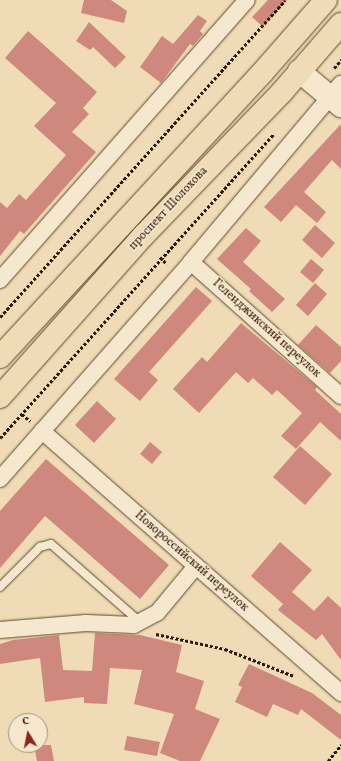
<!DOCTYPE html>
<html>
<head>
<meta charset="utf-8">
<style>
	body { margin:0 }
	#map { position:relative; width:341px; height:761px; overflow:hidden; background:#efdbb5; font-family:Vollkorn,serif }
	div>[style] { position:absolute }
	.building>* { inset:0; background:#cf887d }
	.path>* { height:2.5px; margin-top:-1.25px; transform-origin:0; background:repeating-linear-gradient(90deg,#331400 0 3px,transparent 0 5px) }
	.roads { filter:drop-shadow(0 0 1px #62462d) drop-shadow(0 0 1px #62462d) }
	.lane>* { height:8px; margin:-4px; padding:0 4px; transform-origin:4px; border-radius:4px; background:#f5e8cf }
	.street>* { height:16px; margin:-8px; padding:0 8px; transform-origin:8px; border-radius:8px; background:#f5e8cf }
	.secondary>* { height:22px; margin:-11px; padding:0 11px; transform-origin:11px; border-radius:11px; background:#f5e8cf }
	.primary>* { height:22px; margin:-11px; padding:0 11px; transform-origin:11px; border-radius:11px; background:#efdbb5 }
	span { translate:-50% -50%; white-space:nowrap; text-align:center; line-height:1.15; -webkit-text-stroke:3px #f5e8cf; paint-order:stroke }
	.street-label { font-size:12px; color:#331400 }
	.north { position:absolute; left:8px; top:713px; width:40px; height:40px; box-sizing:border-box; background:#f5e8cf; border:1px solid #a7937c; border-radius:50%; rotate:350deg; font-size:11px; font-weight:700; line-height:16px; text-align:center; color:#331400 }
	.north::after { content:''; display:block; margin:auto; width:14px; height:18px; background:#8f2418; clip-path:polygon(50% 0,100% 100%,50% 72%,0 100%) }
</style>
</head>
<body>
<div id="map">
	<div class="building">
		<div style="clip-path:polygon(84px 0,111px 0,127px 11px,124px 23px,81px 13px)"></div>
		<div style="clip-path:polygon(268px 0,287px 0,263px 27px,252px 17px)"></div>
		<div style="clip-path:polygon(198px 15px,207px 21px,200px 31px,203px 34px,193px 46px,190px 44px,161px 83px,140px 67px,162px 36px,173px 44px)"></div>
		<div style="clip-path:polygon(89px 22px,126px 57px,115px 68px,93px 47px,90px 50px,76px 41px)"></div>
		<div style="clip-path:polygon(28px 31px,97px 92px,83px 108px,89px 114px,72px 132px,96px 152px,24px 234px,20px 231px,0 256px,0 202px,7px 208px,19px 194px,26px 200px,66px 155px,34px 126px,56px 103px,5px 58px)"></div>
		<div style="clip-path:polygon(341px 124px,341px 169px,332px 160px,304px 192px,326px 212px,317px 223px,296px 205px,281px 222px,264px 207px)"></div>
		<div style="clip-path:polygon(315px 225px,335px 243px,322px 258px,302px 240px)"></div>
		<div style="clip-path:polygon(246px 228px,261px 241px,243px 262px,285px 299px,272px 312px,249px 291px,251px 289px,217px 259px)"></div>
		<div style="clip-path:polygon(311px 259px,324px 270px,313px 283px,300px 272px)"></div>
		<div style="clip-path:polygon(315px 283px,327px 294px,308px 316px,296px 305px)"></div>
		<div style="clip-path:polygon(196px 287px,212px 301px,149px 372px,158px 380px,140px 401px,114px 379px)"></div>
		<div style="clip-path:polygon(241px 323px,317px 387px,315px 390px,341px 414px,341px 441px,320px 422px,296px 449px,281px 436px,302px 413px,277px 390px,272px 395px,253px 378px,248px 383px,236px 372px,199px 413px,173px 389px,202px 357px,207px 362px)"></div>
		<div style="clip-path:polygon(316px 325px,341px 347px,341px 361px,330px 373px,298px 345px)"></div>
		<div style="clip-path:polygon(97px 401px,116px 419px,94px 443px,75px 425px)"></div>
		<div style="clip-path:polygon(150px 442px,162px 452px,152px 464px,140px 454px)"></div>
		<div style="clip-path:polygon(300px 446px,332px 474px,305px 505px,273px 477px)"></div>
		<div style="clip-path:polygon(46px 459px,169px 565px,140px 599px,45px 516px,0 568px,0 511px)"></div>
		<div style="clip-path:polygon(280px 542px,312px 570px,292px 592px,314px 611px,328px 596px,341px 608px,341px 660px,322px 634px,316px 640px,278px 610px,283px 604px,251px 576px)"></div>
		<div style="clip-path:polygon(95px 633px,140px 635px,182px 645px,176px 672px,204px 681px,195px 709px,220px 719px,200px 761px,180px 761px,160px 753px,174px 714px,134px 704px,142px 670px,110px 668px,107px 704px,84px 703px,84px 697px,45px 702px,40px 658px,0 664px,0 644px,13px 640px,59px 635px,63px 670px,92px 671px)"></div>
		<div style="clip-path:polygon(249px 664px,312px 693px,341px 715px,341px 740px,301px 709px,298px 715px,273px 704px,267px 717px,235px 702px,242px 687px,238px 685px)"></div>
		<div style="clip-path:polygon(127px 736px,160px 742px,157px 756px,124px 750px)"></div>
		<div style="clip-path:polygon(34px 745px,51px 745px,54px 761px,37px 761px)"></div>
	</div>
	<div class="path">
		<div style="left:334px;top:68px;width:11px;rotate:-49deg"></div>
		<div style="left:160px;top:257px;width:10px;rotate:45deg"></div>
		<div style="left:0;top:317px;width:426px;rotate:-48deg"></div>
		<div style="left:22px;top:414px;width:11px;rotate:41deg"></div>
		<div style="left:0;top:438px;width:409px;rotate:-48deg"></div>
		<div style="left:156px;top:634px;width:71px;rotate:12.3deg"></div>
		<div style="left:225px;top:649px;width:74px;rotate:21.4deg"></div>
		<div style="left:328px;top:761px;width:21px;rotate:-51deg"></div>
	</div>
	<div class="roads">
		<div class="lane">
			<div style="left:0;top:587px;width:57px;rotate:-45deg"></div>
			<div style="left:40px;top:547px;width:11px;rotate:-15deg"></div>
			<div style="left:51px;top:544px;width:118px;rotate:41.2deg"></div>
		</div>
		<div class="street">
			<div style="left:191px;top:262px;width:201px;rotate:41.8deg"></div>
			<div style="left:0;top:280px;width:373px;rotate:-48.6deg"></div>
			<div style="left:42px;top:431px;width:398px;rotate:41.2deg"></div>
			<div style="left:0;top:479px;width:289px;rotate:-48.6deg"></div>
			<div style="left:191px;top:262px;width:233px;rotate:-49.9deg"></div>
			<div style="left:0;top:630px;width:86px;rotate:-4.7deg"></div>
			<div style="left:86px;top:623px;width:48px;rotate:2.4deg"></div>
			<div style="left:134px;top:625px;width:26px;rotate:-28deg"></div>
			<div style="left:157px;top:613px;width:61px;rotate:-50.3deg"></div>
		</div>
		<div class="secondary">
			<div style="left:299px;top:71px;width:55px;rotate:39.8deg"></div>
		</div>
		<div class="primary">
			<div style="left:0;top:357px;width:386px;rotate:-47.3deg"></div>
			<div style="left:262px;top:73px;width:97px;rotate:-48.8deg"></div>
			<div style="left:0;top:397px;width:217px;rotate:-48.4deg"></div>
			<div style="left:144px;top:235px;width:199px;rotate:-46deg"></div>
			<div style="left:282px;top:92px;width:90px;rotate:-49.1deg"></div>
		</div>
	</div>
	<div class="street-label">
		<span style="left:169px;top:209px;rotate:-47deg">проспект Шолохова</span>
		<span style="left:266px;top:329px;rotate:42deg">Геленджикский переулок</span>
		<span style="left:191px;top:562px;rotate:41deg">Новороссийский переулок</span>
	</div>
	<div class="north">С</div>
</div>
</body>
</html>
